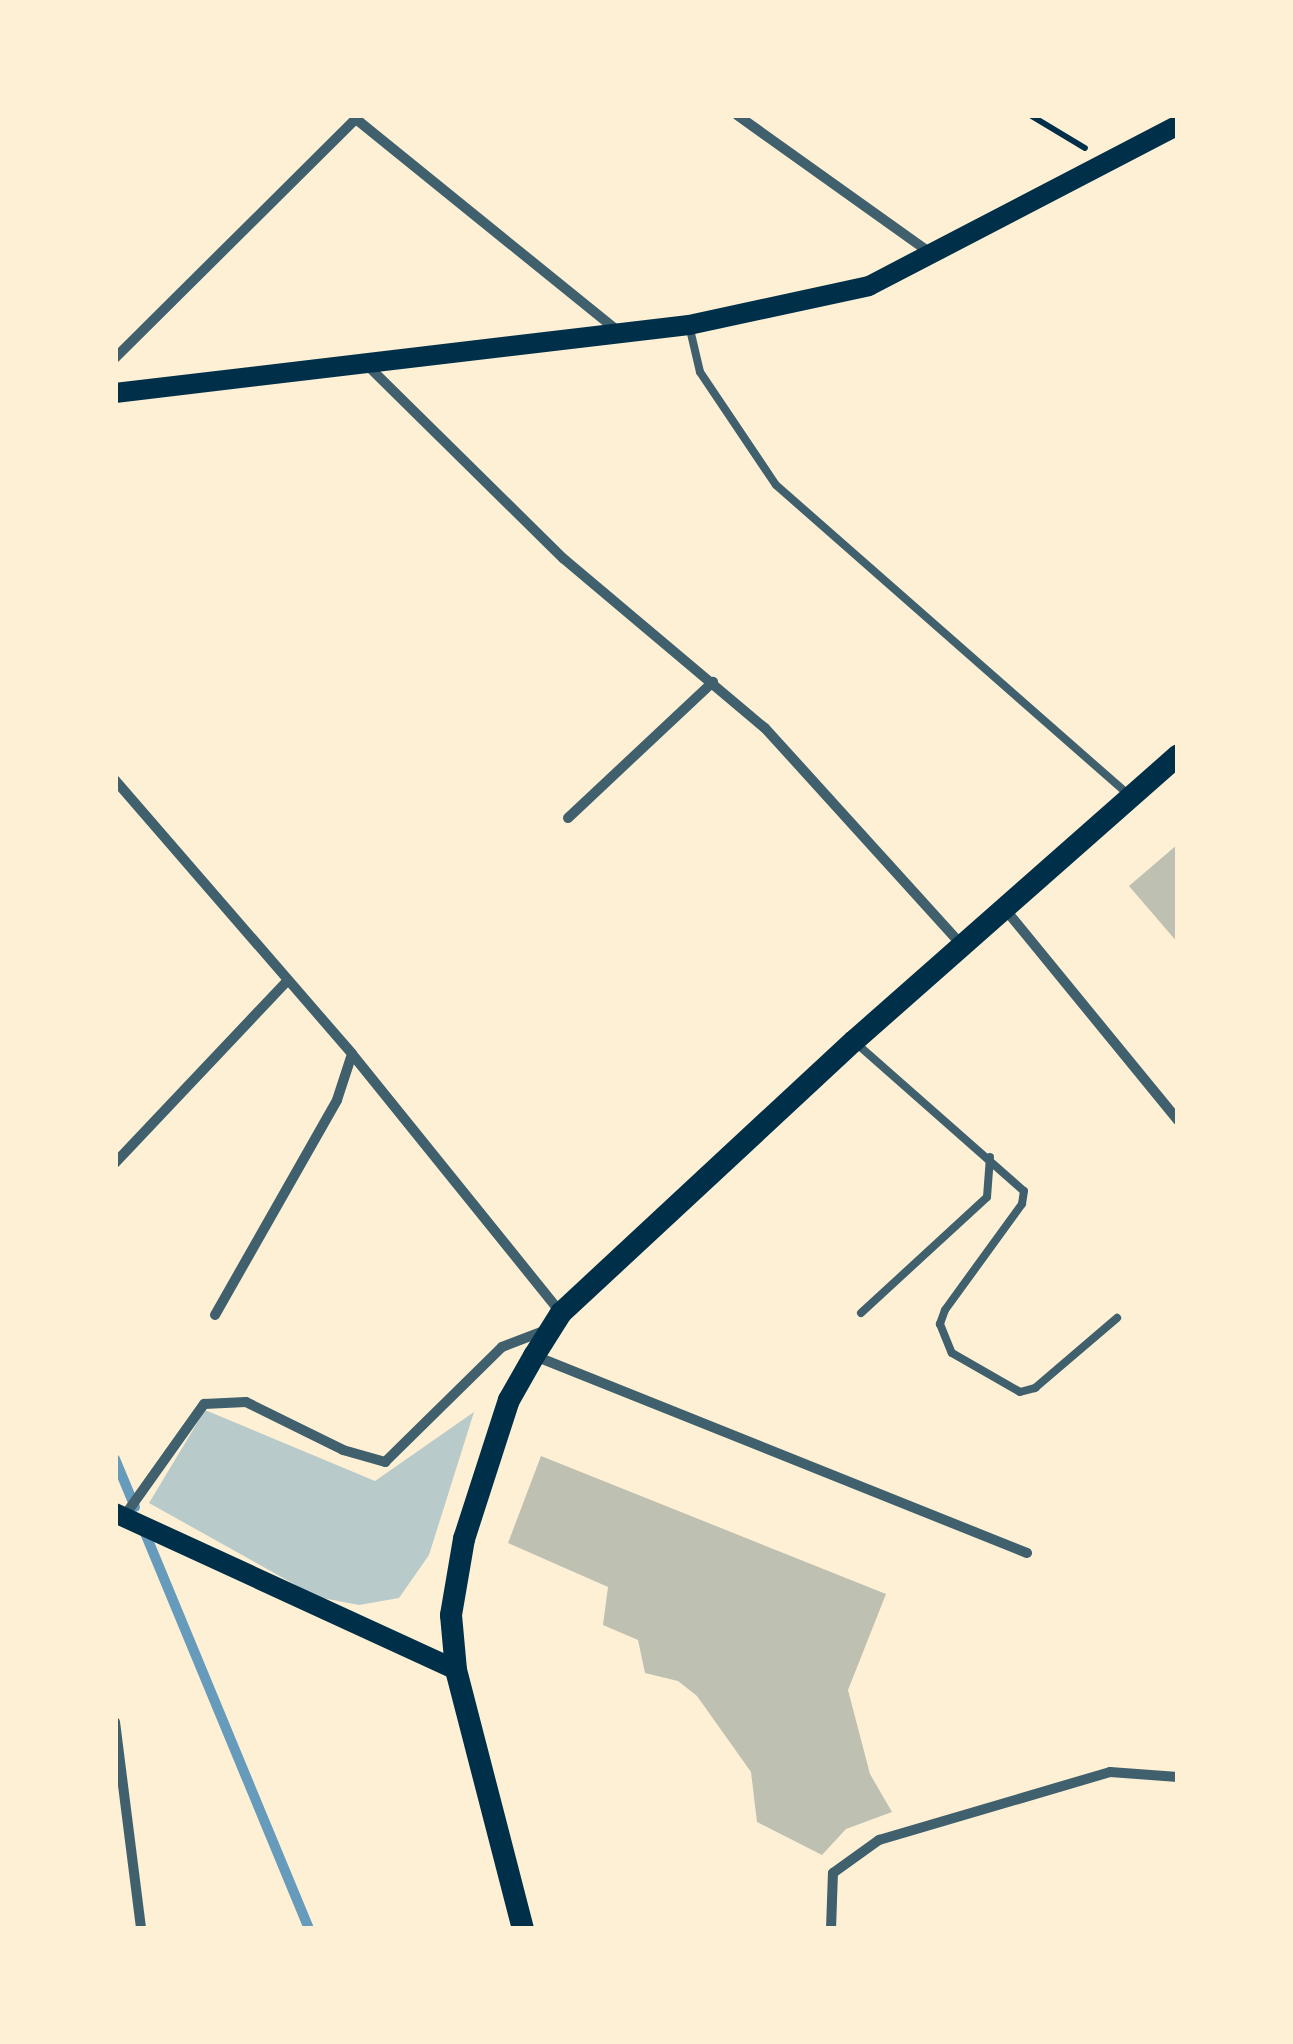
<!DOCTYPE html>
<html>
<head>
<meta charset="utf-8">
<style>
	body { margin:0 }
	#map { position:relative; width:1293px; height:2044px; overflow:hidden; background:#fdf0d5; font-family:Barlow,sans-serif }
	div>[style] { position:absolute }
	.green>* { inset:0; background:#b9caca }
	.stream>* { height:10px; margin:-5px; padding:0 5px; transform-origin:5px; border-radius:5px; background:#669bbc }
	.building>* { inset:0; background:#bec0b2 }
	.path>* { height:6px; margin:-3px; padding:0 3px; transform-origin:3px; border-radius:3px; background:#003049 }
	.service>* { height:8px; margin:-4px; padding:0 4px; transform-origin:4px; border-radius:4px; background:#3f606c }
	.minor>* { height:10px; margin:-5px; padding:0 5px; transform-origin:5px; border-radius:5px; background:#3f606c }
	.secondary>* { height:20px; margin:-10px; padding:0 10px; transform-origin:10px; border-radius:10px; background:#003049 }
	.primary>* { height:22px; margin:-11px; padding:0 11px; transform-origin:11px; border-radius:11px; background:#003049 }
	span { translate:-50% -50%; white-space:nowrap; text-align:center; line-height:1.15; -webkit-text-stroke:8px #fdf0d5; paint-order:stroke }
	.frame { position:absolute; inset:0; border:118px solid #fdf0d5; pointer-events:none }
</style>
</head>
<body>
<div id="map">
	<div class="green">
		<div style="clip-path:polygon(205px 1410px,375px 1481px,474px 1412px,429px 1555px,399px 1598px,359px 1605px,317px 1597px,149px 1503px)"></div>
	</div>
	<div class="stream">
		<div style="left:115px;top:1459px;width:52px;rotate:67.4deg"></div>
		<div style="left:143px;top:1528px;width:434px;rotate:67.5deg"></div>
	</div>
	<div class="building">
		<div style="clip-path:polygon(1178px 844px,1178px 943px,1129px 886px)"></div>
		<div style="clip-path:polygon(541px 1456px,886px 1594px,848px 1690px,870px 1774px,892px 1812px,846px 1829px,822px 1855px,757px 1822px,751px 1772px,697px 1696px,678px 1681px,645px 1673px,638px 1640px,603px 1625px,608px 1587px,508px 1543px)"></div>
	</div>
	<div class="path">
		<div style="left:1030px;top:115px;width:64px;rotate:31deg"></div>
	</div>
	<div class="service">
		<div style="left:689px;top:325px;width:48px;rotate:76.8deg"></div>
		<div style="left:700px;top:372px;width:136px;rotate:56.1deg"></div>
		<div style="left:776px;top:485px;width:471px;rotate:41.3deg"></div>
		<div style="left:857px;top:1044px;width:222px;rotate:41.4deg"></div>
		<div style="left:1024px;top:1191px;width:13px;rotate:99deg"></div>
		<div style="left:1022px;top:1204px;width:131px;rotate:126deg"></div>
		<div style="left:945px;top:1310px;width:15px;rotate:110deg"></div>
		<div style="left:940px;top:1324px;width:31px;rotate:68deg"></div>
		<div style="left:952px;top:1353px;width:78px;rotate:29.8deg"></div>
		<div style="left:1020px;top:1392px;width:16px;rotate:-15deg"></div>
		<div style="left:1035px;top:1388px;width:108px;rotate:-40.5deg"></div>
		<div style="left:861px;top:1313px;width:171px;rotate:-42.6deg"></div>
		<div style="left:987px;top:1197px;width:40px;rotate:-85.7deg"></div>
	</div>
	<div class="minor">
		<div style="left:737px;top:115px;width:239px;rotate:35.5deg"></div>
		<div style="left:356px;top:119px;width:338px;rotate:39deg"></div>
		<div style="left:115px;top:358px;width:345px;rotate:-44.8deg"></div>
		<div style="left:367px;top:365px;width:276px;rotate:44.6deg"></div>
		<div style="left:564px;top:559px;width:263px;rotate:40.1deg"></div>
		<div style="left:765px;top:728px;width:294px;rotate:47.8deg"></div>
		<div style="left:115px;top:780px;width:362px;rotate:49.1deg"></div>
		<div style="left:352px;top:1054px;width:331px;rotate:51.1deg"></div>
		<div style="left:568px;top:818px;width:199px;rotate:-43.2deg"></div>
		<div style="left:1005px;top:909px;width:273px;rotate:50.7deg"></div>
		<div style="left:115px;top:1163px;width:249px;rotate:-46.6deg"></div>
		<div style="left:215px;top:1315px;width:247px;rotate:-60.4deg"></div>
		<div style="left:337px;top:1100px;width:48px;rotate:-71.9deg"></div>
		<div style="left:535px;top:1356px;width:530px;rotate:21.82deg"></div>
		<div style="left:123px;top:1518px;width:140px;rotate:-54.6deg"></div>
		<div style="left:204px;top:1404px;width:42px;rotate:-2.7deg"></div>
		<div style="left:246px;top:1402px;width:108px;rotate:26.3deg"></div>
		<div style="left:343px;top:1450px;width:44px;rotate:15.9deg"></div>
		<div style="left:385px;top:1462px;width:164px;rotate:-44.5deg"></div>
		<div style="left:502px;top:1347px;width:47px;rotate:-21.1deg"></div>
		<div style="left:115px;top:1722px;width:209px;rotate:82.8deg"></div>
		<div style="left:831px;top:1929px;width:56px;rotate:-88deg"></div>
		<div style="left:833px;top:1873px;width:57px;rotate:-35.7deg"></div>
		<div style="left:879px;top:1840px;width:241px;rotate:-16.4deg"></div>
		<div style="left:1110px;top:1772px;width:68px;rotate:4.2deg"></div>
	</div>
	<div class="secondary">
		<div style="left:115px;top:393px;width:578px;rotate:-6.76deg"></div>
		<div style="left:689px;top:325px;width:184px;rotate:-12.2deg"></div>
		<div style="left:869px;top:286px;width:348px;rotate:-27.5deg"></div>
		<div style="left:115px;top:1513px;width:375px;rotate:24.7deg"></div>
	</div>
	<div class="primary">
		<div style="left:523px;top:1929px;width:268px;rotate:-104.5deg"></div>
		<div style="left:456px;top:1670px;width:55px;rotate:-95.2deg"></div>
		<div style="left:451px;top:1615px;width:77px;rotate:-80.3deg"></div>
		<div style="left:464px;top:1539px;width:146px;rotate:-72.1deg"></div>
		<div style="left:509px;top:1400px;width:51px;rotate:-60.4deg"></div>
		<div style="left:534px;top:1356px;width:51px;rotate:-57.9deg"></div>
		<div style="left:561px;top:1313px;width:400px;rotate:-42.9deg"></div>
		<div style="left:854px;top:1041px;width:432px;rotate:-41.4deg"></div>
	</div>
	<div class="frame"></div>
</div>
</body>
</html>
